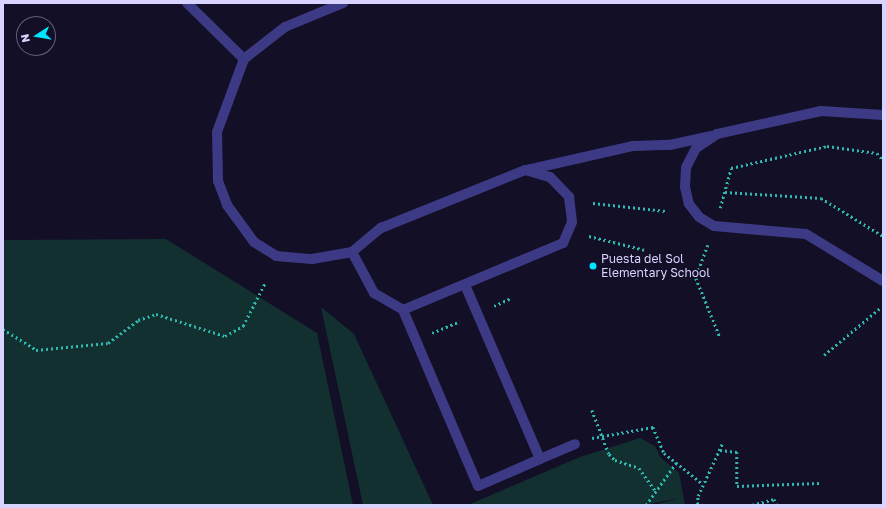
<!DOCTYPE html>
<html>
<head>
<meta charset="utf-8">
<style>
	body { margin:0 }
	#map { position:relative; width:886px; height:508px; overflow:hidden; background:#130f26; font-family:"Golos Text",sans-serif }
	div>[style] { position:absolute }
	.green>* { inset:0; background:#12302f }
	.path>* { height:2.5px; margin-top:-1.25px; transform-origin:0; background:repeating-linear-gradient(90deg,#2fb8b0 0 2px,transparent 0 5px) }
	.service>* { height:10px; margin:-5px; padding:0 5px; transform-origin:5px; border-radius:5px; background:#3d3a85 }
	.minor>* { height:10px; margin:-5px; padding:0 5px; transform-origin:5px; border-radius:5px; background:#3d3a85 }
	.dots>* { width:11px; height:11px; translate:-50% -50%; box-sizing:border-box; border:2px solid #130f26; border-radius:50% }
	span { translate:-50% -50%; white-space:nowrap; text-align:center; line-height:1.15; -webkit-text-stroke:3.5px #130f26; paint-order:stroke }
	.poi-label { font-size:12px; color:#d9d4ff }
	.left { translate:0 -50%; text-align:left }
	.frame { position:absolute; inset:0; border:4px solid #d9d4ff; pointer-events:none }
	.north { position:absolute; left:16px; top:16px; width:40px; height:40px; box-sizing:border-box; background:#130f26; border:1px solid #625e7d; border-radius:50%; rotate:258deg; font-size:11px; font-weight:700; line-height:16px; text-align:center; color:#d9d4ff }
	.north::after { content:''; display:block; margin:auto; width:14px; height:18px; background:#00e5ff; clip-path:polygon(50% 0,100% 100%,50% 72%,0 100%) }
</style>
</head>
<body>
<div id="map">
	<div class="green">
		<div style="clip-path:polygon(166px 239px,317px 333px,353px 505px,3px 505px,3px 240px)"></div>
		<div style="clip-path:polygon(321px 307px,354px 334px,433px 505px,363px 505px)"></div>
		<div style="clip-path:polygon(640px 438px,655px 446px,661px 458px,679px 473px,685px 505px,654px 505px,679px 498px,645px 505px,468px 505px,580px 457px)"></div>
	</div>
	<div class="path">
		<div style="left:725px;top:192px;width:96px;rotate:3.6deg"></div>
		<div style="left:821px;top:198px;width:73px;rotate:31.5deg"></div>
		<div style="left:593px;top:203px;width:73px;rotate:6.3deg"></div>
		<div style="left:720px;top:208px;width:41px;rotate:-74.6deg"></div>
		<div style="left:731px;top:168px;width:98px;rotate:-12.9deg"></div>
		<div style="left:827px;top:146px;width:50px;rotate:8deg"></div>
		<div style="left:877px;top:153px;width:9px;rotate:49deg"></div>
		<div style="left:589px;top:236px;width:58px;rotate:14deg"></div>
		<div style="left:708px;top:245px;width:35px;rotate:110deg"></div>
		<div style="left:696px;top:278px;width:64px;rotate:67.9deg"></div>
		<div style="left:494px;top:306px;width:19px;rotate:-25deg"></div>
		<div style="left:3px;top:329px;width:39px;rotate:32deg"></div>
		<div style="left:36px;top:350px;width:72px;rotate:-5.6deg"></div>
		<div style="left:108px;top:343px;width:38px;rotate:-37deg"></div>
		<div style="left:138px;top:320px;width:19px;rotate:-18deg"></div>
		<div style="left:156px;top:314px;width:72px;rotate:17.7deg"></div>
		<div style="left:225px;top:336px;width:21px;rotate:-29deg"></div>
		<div style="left:243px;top:326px;width:48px;rotate:-62.9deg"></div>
		<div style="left:432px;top:333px;width:30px;rotate:-23deg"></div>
		<div style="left:824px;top:355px;width:72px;rotate:-39.9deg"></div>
		<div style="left:592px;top:410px;width:47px;rotate:68.9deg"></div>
		<div style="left:609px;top:454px;width:8px;rotate:45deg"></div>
		<div style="left:615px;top:460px;width:25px;rotate:18deg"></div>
		<div style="left:639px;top:468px;width:29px;rotate:54deg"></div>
		<div style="left:592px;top:438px;width:62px;rotate:-10.2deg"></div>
		<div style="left:653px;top:427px;width:28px;rotate:67deg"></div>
		<div style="left:664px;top:453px;width:50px;rotate:38.5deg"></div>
		<div style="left:720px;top:450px;width:17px;rotate:7deg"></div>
		<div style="left:737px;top:452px;width:34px;rotate:90deg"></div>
		<div style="left:737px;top:486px;width:83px;rotate:-2.1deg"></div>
		<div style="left:697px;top:503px;width:6px;rotate:18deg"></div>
		<div style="left:646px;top:505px;width:52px;rotate:-54.5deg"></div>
		<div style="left:697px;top:505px;width:9px;rotate:-84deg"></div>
		<div style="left:698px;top:496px;width:60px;rotate:-65.2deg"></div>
		<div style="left:752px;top:505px;width:23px;rotate:-15deg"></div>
		<div style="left:774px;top:499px;width:7px;rotate:63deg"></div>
	</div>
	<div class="service">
		<div style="left:883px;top:115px;width:62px;rotate:-176.3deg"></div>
		<div style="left:821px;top:111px;width:107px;rotate:167.5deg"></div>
		<div style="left:717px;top:134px;width:25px;rotate:146deg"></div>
		<div style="left:696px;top:148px;width:22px;rotate:117deg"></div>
		<div style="left:686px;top:168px;width:19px;rotate:93deg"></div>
		<div style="left:685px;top:187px;width:17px;rotate:77deg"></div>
		<div style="left:689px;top:204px;width:16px;rotate:52deg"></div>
		<div style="left:699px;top:217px;width:17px;rotate:31deg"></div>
		<div style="left:714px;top:226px;width:92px;rotate:5deg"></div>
		<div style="left:806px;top:234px;width:90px;rotate:31.4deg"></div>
		<div style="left:527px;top:170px;width:109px;rotate:-12.8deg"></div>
		<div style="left:633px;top:146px;width:37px;rotate:-2deg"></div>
		<div style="left:670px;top:145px;width:42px;rotate:-12.4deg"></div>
		<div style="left:227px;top:205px;width:46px;rotate:53.9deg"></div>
		<div style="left:254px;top:242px;width:26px;rotate:32deg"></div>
		<div style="left:276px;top:256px;width:36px;rotate:5deg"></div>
		<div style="left:312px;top:259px;width:41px;rotate:-9.9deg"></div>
		<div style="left:352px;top:252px;width:47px;rotate:61.8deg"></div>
		<div style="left:374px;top:293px;width:34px;rotate:30deg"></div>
		<div style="left:403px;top:310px;width:191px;rotate:66.9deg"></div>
		<div style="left:478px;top:486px;width:68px;rotate:-23.5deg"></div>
		<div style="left:540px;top:459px;width:189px;rotate:-113.3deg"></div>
		<div style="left:352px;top:252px;width:38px;rotate:-40deg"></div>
		<div style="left:381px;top:228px;width:155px;rotate:-21.9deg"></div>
		<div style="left:525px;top:170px;width:26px;rotate:16deg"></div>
		<div style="left:550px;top:177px;width:28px;rotate:46deg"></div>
		<div style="left:569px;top:197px;width:25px;rotate:83deg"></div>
		<div style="left:572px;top:222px;width:23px;rotate:113deg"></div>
		<div style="left:563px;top:243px;width:173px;rotate:157.3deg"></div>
		<div style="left:540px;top:459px;width:38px;rotate:-23deg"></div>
	</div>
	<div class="minor">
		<div style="left:187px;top:3px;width:80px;rotate:44.5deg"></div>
		<div style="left:244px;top:59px;width:78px;rotate:110.3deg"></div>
		<div style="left:217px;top:132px;width:49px;rotate:88.8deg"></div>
		<div style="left:218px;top:181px;width:26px;rotate:69deg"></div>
		<div style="left:244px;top:59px;width:52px;rotate:-38deg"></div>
		<div style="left:285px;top:27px;width:63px;rotate:-22.5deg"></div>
	</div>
	<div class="dots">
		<div style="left:593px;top:266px;background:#00e5ff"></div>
	</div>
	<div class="poi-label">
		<span class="left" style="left:601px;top:266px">Puesta del Sol<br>Elementary School</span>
	</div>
	<div class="frame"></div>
	<div class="north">N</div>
</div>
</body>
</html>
